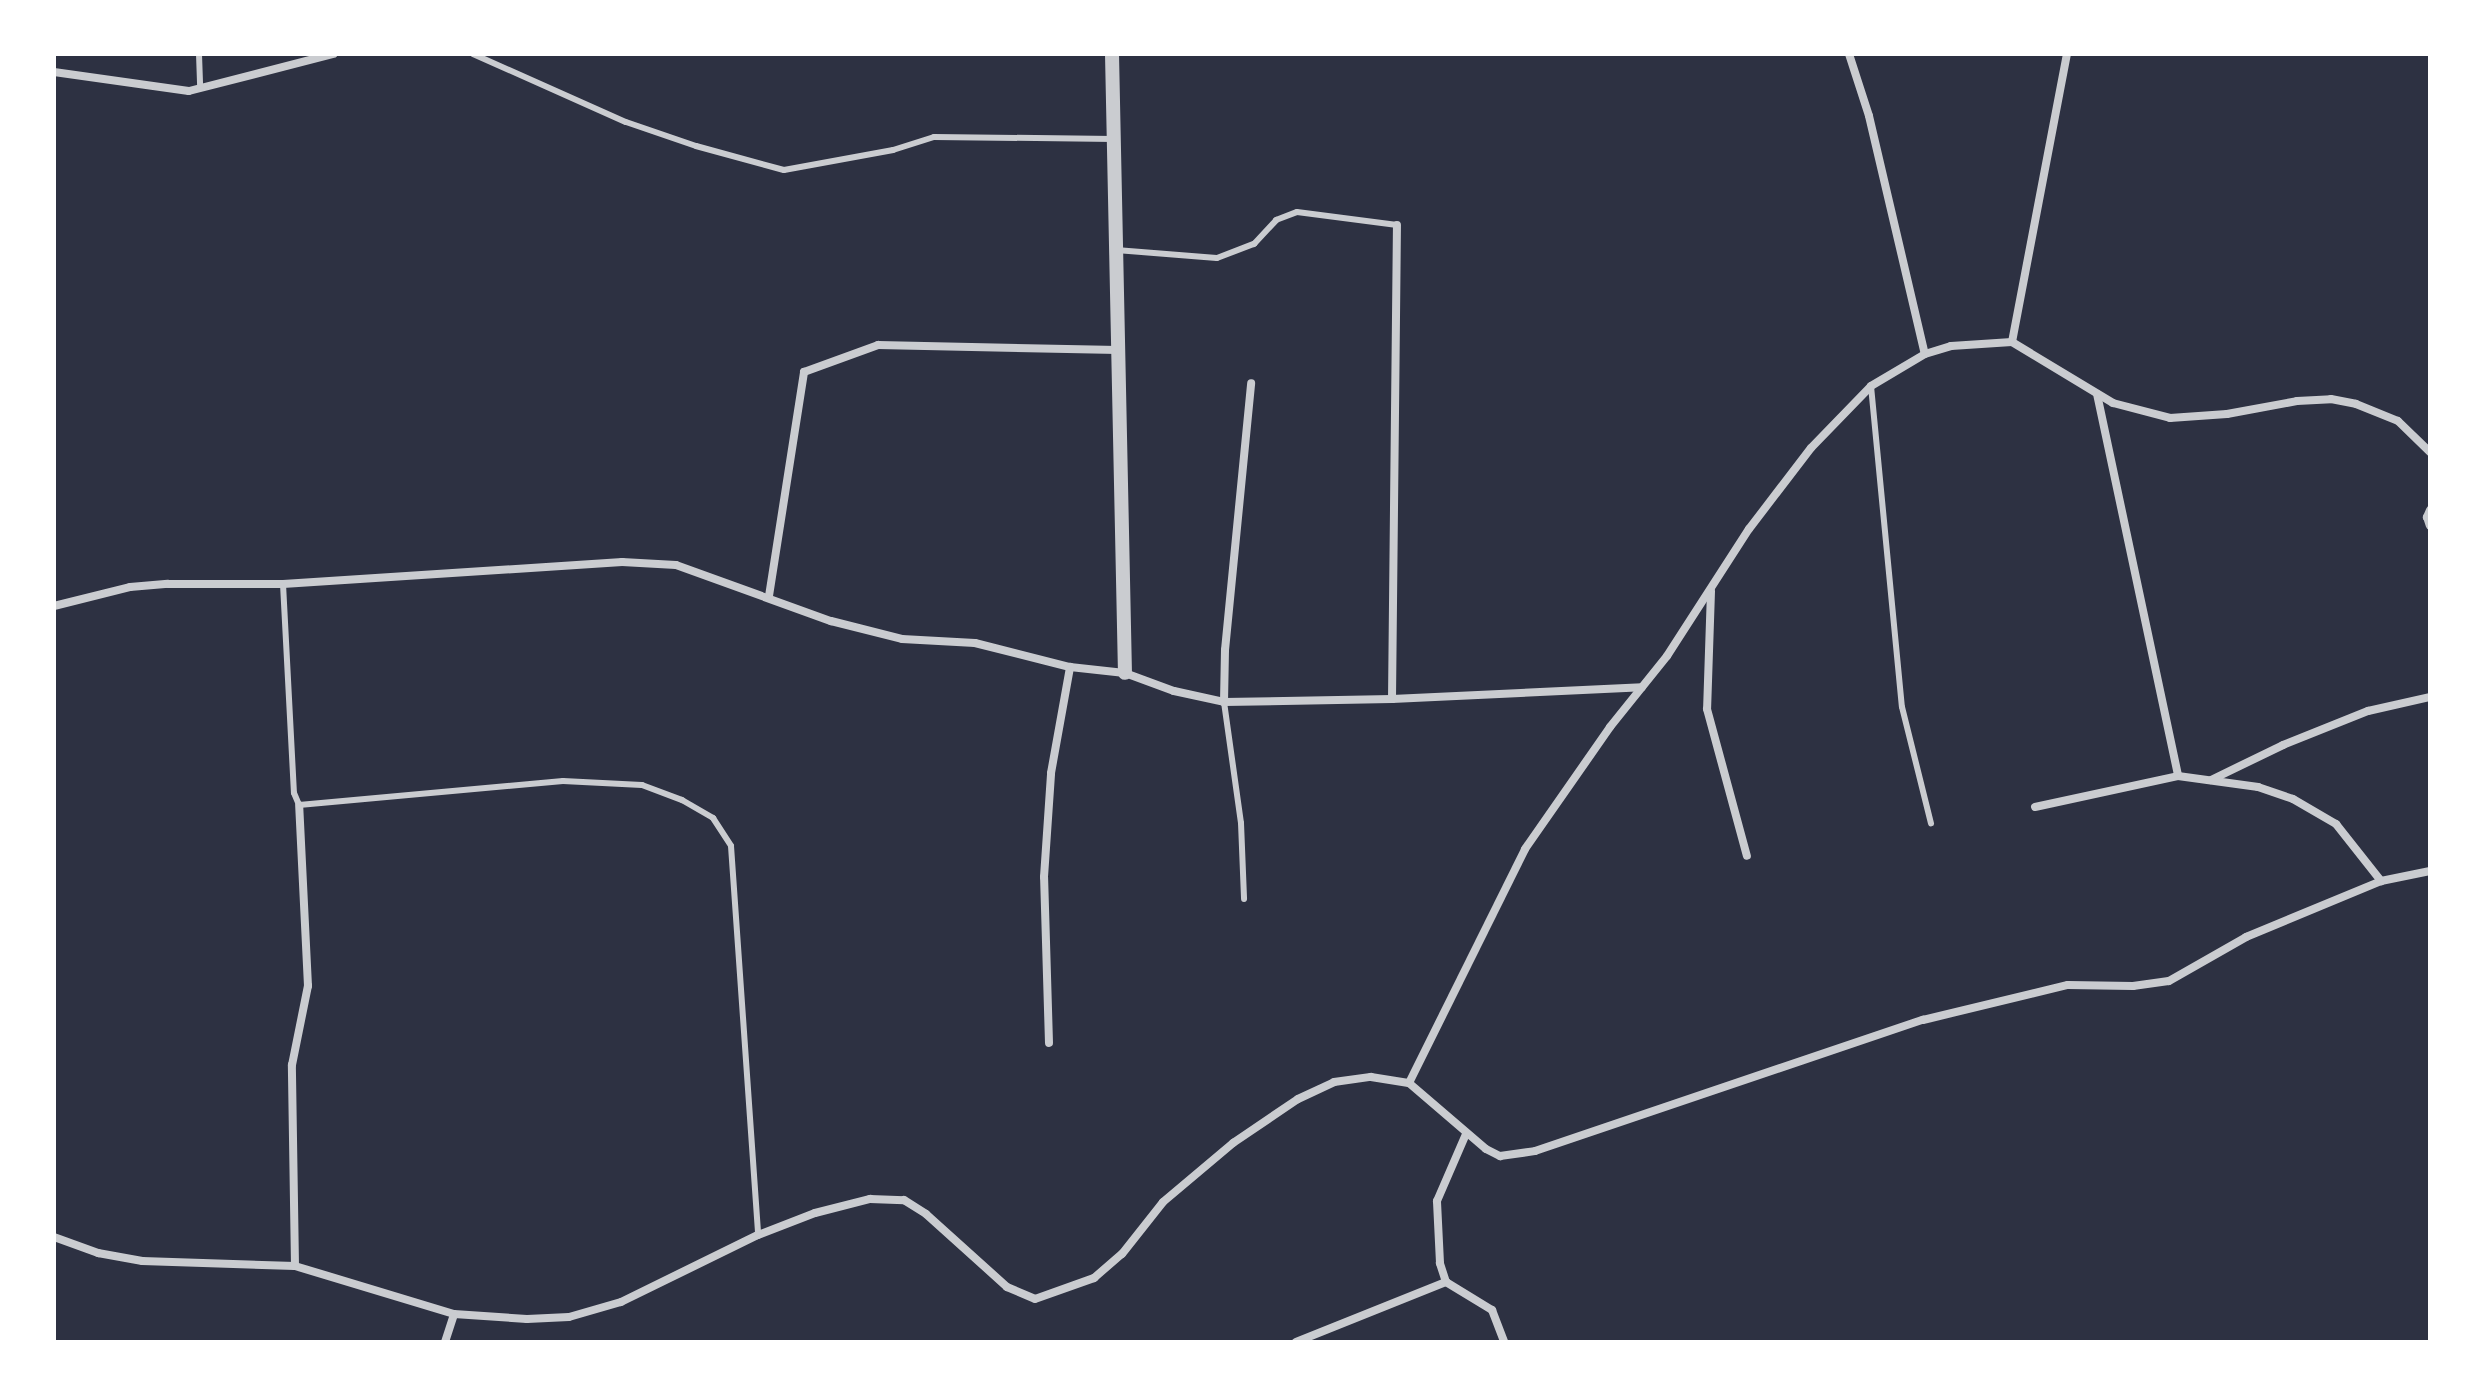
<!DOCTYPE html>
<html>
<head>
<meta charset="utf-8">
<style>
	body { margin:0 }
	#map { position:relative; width:2484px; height:1396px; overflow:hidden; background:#2d3142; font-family:Commissioner,sans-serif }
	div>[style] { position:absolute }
	.service>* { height:6px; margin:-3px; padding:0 3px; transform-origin:3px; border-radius:3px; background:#caccd0 }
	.minor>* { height:8px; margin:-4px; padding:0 4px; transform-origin:4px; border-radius:4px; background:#caccd0 }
	.tertiary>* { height:14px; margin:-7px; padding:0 7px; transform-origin:7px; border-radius:7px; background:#caccd0 }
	span { translate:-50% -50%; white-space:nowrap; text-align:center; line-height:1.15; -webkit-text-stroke:6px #fff; paint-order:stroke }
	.frame { position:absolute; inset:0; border:56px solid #fff; pointer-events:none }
</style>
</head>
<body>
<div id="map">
	<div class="service">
		<div style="left:199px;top:54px;width:34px;rotate:88deg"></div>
		<div style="left:473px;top:54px;width:167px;rotate:24deg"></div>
		<div style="left:626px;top:122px;width:74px;rotate:18.9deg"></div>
		<div style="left:696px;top:146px;width:91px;rotate:15.3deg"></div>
		<div style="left:784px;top:170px;width:111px;rotate:-10.4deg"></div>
		<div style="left:893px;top:150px;width:43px;rotate:-17.6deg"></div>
		<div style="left:934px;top:137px;width:180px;rotate:0.6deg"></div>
		<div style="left:1116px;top:250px;width:101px;rotate:4.5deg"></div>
		<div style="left:1217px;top:258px;width:40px;rotate:-21deg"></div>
		<div style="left:1254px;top:244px;width:33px;rotate:-47deg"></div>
		<div style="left:1276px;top:220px;width:22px;rotate:-21deg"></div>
		<div style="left:1297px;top:212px;width:101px;rotate:7.4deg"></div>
		<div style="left:1871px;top:386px;width:322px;rotate:84.5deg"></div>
		<div style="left:1902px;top:707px;width:120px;rotate:76deg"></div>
		<div style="left:283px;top:584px;width:209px;rotate:87deg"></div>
		<div style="left:294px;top:793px;width:13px;rotate:67deg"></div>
		<div style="left:299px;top:805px;width:265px;rotate:-5.2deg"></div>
		<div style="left:563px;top:781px;width:79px;rotate:2.9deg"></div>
		<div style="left:642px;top:785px;width:43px;rotate:20.6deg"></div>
		<div style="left:682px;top:800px;width:36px;rotate:30deg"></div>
		<div style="left:713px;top:818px;width:33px;rotate:57deg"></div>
		<div style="left:731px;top:846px;width:390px;rotate:86deg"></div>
		<div style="left:1224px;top:702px;width:122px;rotate:82deg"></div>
		<div style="left:1241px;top:823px;width:76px;rotate:87.7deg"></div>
	</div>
	<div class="minor">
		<div style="left:1849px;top:54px;width:65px;rotate:72.1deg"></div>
		<div style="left:1869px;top:116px;width:244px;rotate:76.8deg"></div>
		<div style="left:54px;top:72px;width:136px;rotate:8deg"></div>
		<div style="left:189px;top:91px;width:149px;rotate:-14.4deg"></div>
		<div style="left:2012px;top:342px;width:293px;rotate:-79.2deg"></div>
		<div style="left:2097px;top:394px;width:390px;rotate:78deg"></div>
		<div style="left:2430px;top:510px;width:8px;rotate:113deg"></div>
		<div style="left:2427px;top:517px;width:9px;rotate:72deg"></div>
		<div style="left:1711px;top:591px;width:118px;rotate:91.9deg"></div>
		<div style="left:1707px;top:709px;width:152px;rotate:74.8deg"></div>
		<div style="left:769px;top:596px;width:227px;rotate:-81.1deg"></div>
		<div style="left:804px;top:372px;width:79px;rotate:-20deg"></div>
		<div style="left:878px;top:345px;width:240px;rotate:1.2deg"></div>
		<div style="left:54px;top:606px;width:78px;rotate:-14deg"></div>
		<div style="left:130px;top:587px;width:38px;rotate:-5deg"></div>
		<div style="left:168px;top:584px;width:115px"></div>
		<div style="left:283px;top:584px;width:340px;rotate:-3.7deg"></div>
		<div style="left:622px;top:562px;width:54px;rotate:3.2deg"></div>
		<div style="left:676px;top:565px;width:165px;rotate:19.9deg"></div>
		<div style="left:831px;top:621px;width:73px;rotate:14.2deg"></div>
		<div style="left:902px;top:639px;width:73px;rotate:3.1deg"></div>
		<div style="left:975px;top:643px;width:98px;rotate:14.2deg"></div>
		<div style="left:1070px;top:667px;width:55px;rotate:6.2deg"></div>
		<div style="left:1125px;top:673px;width:52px;rotate:20.2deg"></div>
		<div style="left:1174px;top:691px;width:51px;rotate:12.4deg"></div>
		<div style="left:1224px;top:702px;width:168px;rotate:-1deg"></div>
		<div style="left:1392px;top:699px;width:250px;rotate:-2.7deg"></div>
		<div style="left:1392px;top:699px;width:474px;rotate:-89.4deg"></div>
		<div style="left:1224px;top:702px;width:52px;rotate:-88.9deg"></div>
		<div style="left:1225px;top:650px;width:268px;rotate:-84.4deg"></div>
		<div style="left:2211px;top:780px;width:80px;rotate:-25.9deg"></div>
		<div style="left:2283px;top:745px;width:92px;rotate:-21.8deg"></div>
		<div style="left:2368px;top:711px;width:64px;rotate:-12.7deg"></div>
		<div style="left:2035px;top:807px;width:146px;rotate:-12.2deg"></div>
		<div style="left:2178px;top:776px;width:81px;rotate:7.8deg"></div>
		<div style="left:2258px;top:787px;width:37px;rotate:19deg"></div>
		<div style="left:2293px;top:799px;width:50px;rotate:30.2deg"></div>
		<div style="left:2336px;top:824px;width:73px;rotate:51.7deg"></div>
		<div style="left:1049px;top:1043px;width:166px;rotate:-91.7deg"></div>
		<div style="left:1044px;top:877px;width:104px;rotate:-86.1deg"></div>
		<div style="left:1051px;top:773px;width:108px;rotate:-79.8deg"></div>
		<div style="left:1409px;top:1083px;width:261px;rotate:-63.6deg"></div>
		<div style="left:1525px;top:849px;width:149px;rotate:-55.1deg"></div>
		<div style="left:1610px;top:727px;width:91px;rotate:-51.2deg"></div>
		<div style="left:1667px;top:656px;width:151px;rotate:-57.2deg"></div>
		<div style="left:1749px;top:529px;width:102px;rotate:-52.6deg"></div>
		<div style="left:1811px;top:448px;width:86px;rotate:-45.9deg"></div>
		<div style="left:1871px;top:386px;width:63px;rotate:-30.7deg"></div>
		<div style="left:1925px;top:354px;width:27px;rotate:-17deg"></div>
		<div style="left:1951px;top:346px;width:61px;rotate:-3.8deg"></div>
		<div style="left:2012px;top:342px;width:118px;rotate:31.1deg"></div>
		<div style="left:2113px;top:403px;width:59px;rotate:14.7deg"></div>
		<div style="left:2170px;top:418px;width:57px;rotate:-4deg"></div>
		<div style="left:2227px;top:414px;width:71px;rotate:-10.5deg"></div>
		<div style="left:2297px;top:401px;width:34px;rotate:-3deg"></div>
		<div style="left:2331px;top:399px;width:25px;rotate:11deg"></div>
		<div style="left:2356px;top:404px;width:45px;rotate:22deg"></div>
		<div style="left:2398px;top:421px;width:45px;rotate:44.1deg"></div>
		<div style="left:54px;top:1237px;width:47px;rotate:20deg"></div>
		<div style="left:98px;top:1253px;width:45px;rotate:10.3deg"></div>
		<div style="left:142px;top:1261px;width:153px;rotate:1.9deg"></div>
		<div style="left:295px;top:1266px;width:166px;rotate:16.8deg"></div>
		<div style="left:454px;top:1314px;width:73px;rotate:3.9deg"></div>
		<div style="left:527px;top:1319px;width:42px;rotate:-2.7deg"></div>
		<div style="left:569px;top:1317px;width:54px;rotate:-16.1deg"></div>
		<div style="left:621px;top:1302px;width:153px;rotate:-26.1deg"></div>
		<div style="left:758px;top:1235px;width:61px;rotate:-21.1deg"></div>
		<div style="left:815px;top:1213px;width:57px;rotate:-14.3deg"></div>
		<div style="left:870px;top:1199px;width:34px;rotate:2deg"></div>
		<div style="left:904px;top:1200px;width:26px;rotate:32deg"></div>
		<div style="left:926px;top:1214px;width:109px;rotate:42deg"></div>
		<div style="left:1007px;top:1287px;width:30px;rotate:23deg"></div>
		<div style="left:1035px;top:1299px;width:63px;rotate:-19.6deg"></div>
		<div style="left:1094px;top:1278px;width:37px;rotate:-41deg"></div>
		<div style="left:1122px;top:1254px;width:66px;rotate:-51.7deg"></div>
		<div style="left:1163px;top:1202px;width:92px;rotate:-40.1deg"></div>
		<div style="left:1233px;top:1143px;width:78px;rotate:-34.1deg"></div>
		<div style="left:1298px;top:1099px;width:40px;rotate:-25deg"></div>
		<div style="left:1334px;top:1082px;width:37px;rotate:-8deg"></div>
		<div style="left:1371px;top:1077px;width:38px;rotate:9deg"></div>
		<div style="left:1409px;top:1083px;width:101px;rotate:40.6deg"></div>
		<div style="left:1486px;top:1149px;width:16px;rotate:27deg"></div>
		<div style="left:1500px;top:1156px;width:35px;rotate:-8deg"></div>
		<div style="left:1535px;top:1151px;width:410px;rotate:-18.7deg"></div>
		<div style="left:1923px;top:1020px;width:149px;rotate:-13.6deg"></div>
		<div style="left:2068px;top:985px;width:65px;rotate:0.9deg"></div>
		<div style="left:2133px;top:986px;width:36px;rotate:-8deg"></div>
		<div style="left:2169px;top:981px;width:89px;rotate:-29.7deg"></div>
		<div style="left:2246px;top:937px;width:146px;rotate:-22.5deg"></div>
		<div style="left:2381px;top:881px;width:50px;rotate:-11.5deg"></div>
		<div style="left:295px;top:1266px;width:201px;rotate:-90.9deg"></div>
		<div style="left:292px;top:1065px;width:81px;rotate:-78.6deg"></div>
		<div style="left:308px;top:986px;width:181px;rotate:-92.8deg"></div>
		<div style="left:1446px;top:1282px;width:20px;rotate:-108deg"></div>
		<div style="left:1440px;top:1263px;width:62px;rotate:-92.8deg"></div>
		<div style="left:1437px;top:1201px;width:73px;rotate:-66.6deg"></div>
		<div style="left:445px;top:1342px;width:29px;rotate:-72deg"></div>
		<div style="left:1296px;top:1342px;width:162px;rotate:-21.8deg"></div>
		<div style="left:1446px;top:1282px;width:54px;rotate:31.3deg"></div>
		<div style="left:1492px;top:1310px;width:34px;rotate:69deg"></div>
	</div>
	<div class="tertiary">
		<div style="left:1112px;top:54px;width:619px;rotate:88.8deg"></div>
	</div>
	<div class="frame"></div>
</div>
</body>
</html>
